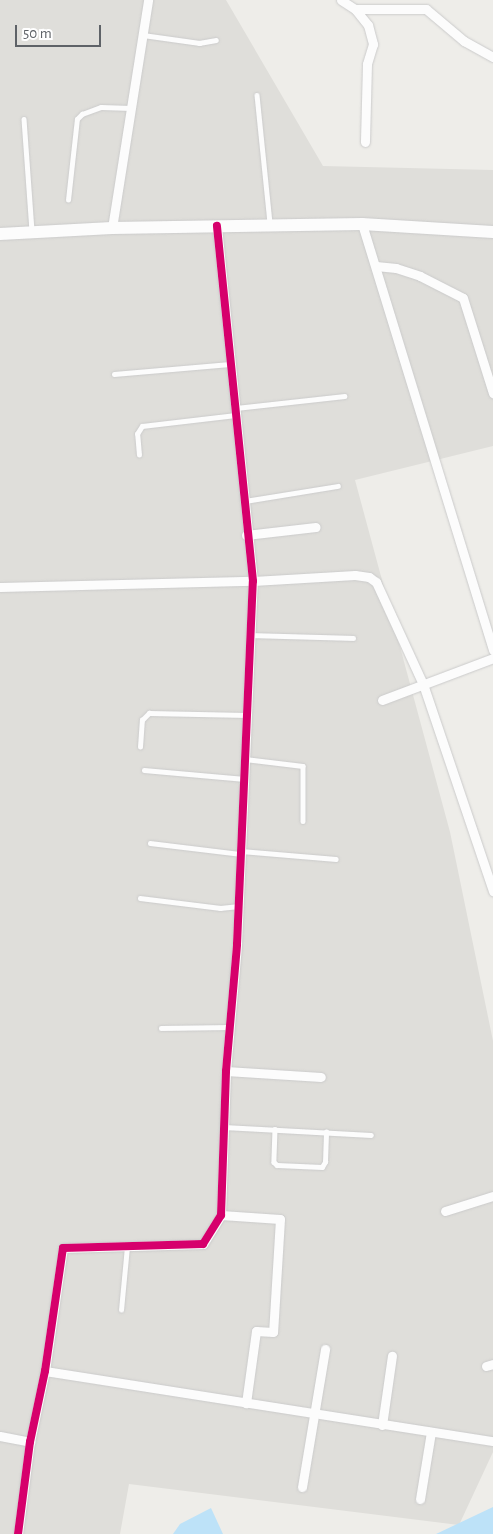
<!DOCTYPE html>
<html>
<head>
<meta charset="utf-8">
<style>
	body { margin:0 }
	#map { position:relative; width:493px; height:1534px; overflow:hidden; background:#eeede9; font-family:"Alegreya Sans",sans-serif }
	div>[style] { position:absolute }
	.industrial>* { inset:0; background:#dfdeda }
	.water>* { inset:0; background:#bde2f8 }
	.roads { filter:drop-shadow(0 0 1px #cbcbcb) drop-shadow(0 0 1px #cbcbcb) }
	.lane>* { height:4.5px; margin:-2.25px; padding:0 2.25px; transform-origin:2.25px; border-radius:2.25px; background:#fcfcfc }
	.street>* { height:9px; margin:-4.5px; padding:0 4.5px; transform-origin:4.5px; border-radius:4.5px; background:#fcfcfc }
	.secondary>* { height:12px; margin:-6px; padding:0 6px; transform-origin:6px; border-radius:6px; background:#fcfcfc }
	.cycleway>* { height:8px; margin:-4px; padding:0 4px; transform-origin:4px; border-radius:4px; background:#d6006c }
	span { translate:-50% -50%; white-space:nowrap; text-align:center; line-height:1.15; -webkit-text-stroke:4.5px #fff; paint-order:stroke }
	.scale { position:absolute; left:15px; top:25px; width:86px; height:22px; box-sizing:border-box; border:2px solid #5e6267; border-top:0; padding-left:6px; font-size:15px; line-height:18px; white-space:nowrap; color:#5e6267; -webkit-text-stroke:4px #fff; paint-order:stroke }
</style>
</head>
<body>
<div id="map">
	<div class="industrial">
		<div style="clip-path:polygon(0 0,226px 0,323px 166px,493px 170px,493px 446px,355px 480px,450px 832px,493px 1041px,493px 1452px,459px 1525px,129px 1484px,120px 1534px,0 1534px)"></div>
	</div>
	<div class="water">
		<div style="clip-path:polygon(493px 1507px,493px 1534px,436px 1534px)"></div>
		<div style="clip-path:polygon(211px 1508px,223px 1534px,173px 1534px,180px 1524px)"></div>
	</div>
	<div class="roads">
		<div class="lane">
			<div style="left:143px;top:35px;width:57px;rotate:8.1deg"></div>
			<div style="left:199px;top:43px;width:17px;rotate:-10deg"></div>
			<div style="left:257px;top:95px;width:130px;rotate:84.2deg"></div>
			<div style="left:24px;top:119px;width:112px;rotate:85.9deg"></div>
			<div style="left:68px;top:200px;width:81px;rotate:-83.7deg"></div>
			<div style="left:77px;top:119px;width:7px;rotate:-45deg"></div>
			<div style="left:82px;top:114px;width:20px;rotate:-20deg"></div>
			<div style="left:101px;top:107px;width:30px;rotate:2deg"></div>
			<div style="left:114px;top:374px;width:116px;rotate:-4.9deg"></div>
			<div style="left:236px;top:408px;width:109px;rotate:-6.3deg"></div>
			<div style="left:139px;top:455px;width:21px;rotate:-95deg"></div>
			<div style="left:137px;top:434px;width:9px;rotate:-58deg"></div>
			<div style="left:142px;top:426px;width:94px;rotate:-6.7deg"></div>
			<div style="left:245px;top:501px;width:94px;rotate:-9.2deg"></div>
			<div style="left:251px;top:635px;width:102px;rotate:1.7deg"></div>
			<div style="left:140px;top:747px;width:27px;rotate:-86deg"></div>
			<div style="left:142px;top:720px;width:10px;rotate:-45deg"></div>
			<div style="left:149px;top:713px;width:98px;rotate:1.2deg"></div>
			<div style="left:245px;top:759px;width:58px;rotate:6.9deg"></div>
			<div style="left:303px;top:766px;width:55px;rotate:90deg"></div>
			<div style="left:144px;top:770px;width:101px;rotate:5.1deg"></div>
			<div style="left:150px;top:843px;width:92px;rotate:6.9deg"></div>
			<div style="left:241px;top:851px;width:95px;rotate:4.8deg"></div>
			<div style="left:140px;top:898px;width:81px;rotate:7.1deg"></div>
			<div style="left:220px;top:908px;width:19px;rotate:-6deg"></div>
			<div style="left:161px;top:1028px;width:68px;rotate:-0.8deg"></div>
			<div style="left:224px;top:1127px;width:147px;rotate:3.1deg"></div>
			<div style="left:275px;top:1129px;width:33px;rotate:92deg"></div>
			<div style="left:274px;top:1162px;width:4px;rotate:45deg"></div>
			<div style="left:277px;top:1165px;width:45px;rotate:2.5deg"></div>
			<div style="left:322px;top:1167px;width:6px;rotate:-59deg"></div>
			<div style="left:325px;top:1162px;width:30px;rotate:-88deg"></div>
			<div style="left:121px;top:1310px;width:64px;rotate:-84.6deg"></div>
		</div>
		<div class="street">
			<div style="left:341px;top:0;width:17px;rotate:33deg"></div>
			<div style="left:355px;top:9px;width:21px;rotate:51deg"></div>
			<div style="left:368px;top:25px;width:20px;rotate:75deg"></div>
			<div style="left:373px;top:44px;width:21px;rotate:107deg"></div>
			<div style="left:367px;top:64px;width:78px;rotate:91.5deg"></div>
			<div style="left:355px;top:9px;width:71px"></div>
			<div style="left:426px;top:9px;width:50px;rotate:40.1deg"></div>
			<div style="left:464px;top:41px;width:33px;rotate:29deg"></div>
			<div style="left:362px;top:224px;width:446px;rotate:72.9deg"></div>
			<div style="left:112px;top:228px;width:231px;rotate:-81deg"></div>
			<div style="left:376px;top:266px;width:20px;rotate:6deg"></div>
			<div style="left:396px;top:268px;width:25px;rotate:18deg"></div>
			<div style="left:420px;top:276px;width:48px;rotate:27.1deg"></div>
			<div style="left:463px;top:298px;width:100px;rotate:72.5deg"></div>
			<div style="left:246px;top:535px;width:70px;rotate:-6.5deg"></div>
			<div style="left:0;top:587px;width:253px;rotate:-1.4deg"></div>
			<div style="left:253px;top:581px;width:102px;rotate:-3.4deg"></div>
			<div style="left:355px;top:575px;width:14px;rotate:8deg"></div>
			<div style="left:369px;top:577px;width:9px;rotate:36deg"></div>
			<div style="left:376px;top:582px;width:112px;rotate:65.3deg"></div>
			<div style="left:423px;top:684px;width:219px;rotate:71.3deg"></div>
			<div style="left:382px;top:700px;width:119px;rotate:-20.7deg"></div>
			<div style="left:226px;top:1071px;width:95px;rotate:3.6deg"></div>
			<div style="left:445px;top:1211px;width:50px;rotate:-17.4deg"></div>
			<div style="left:221px;top:1215px;width:59px;rotate:3.9deg"></div>
			<div style="left:280px;top:1219px;width:113px;rotate:93.5deg"></div>
			<div style="left:273px;top:1332px;width:17px;rotate:-177deg"></div>
			<div style="left:256px;top:1331px;width:73px;rotate:97.9deg"></div>
			<div style="left:486px;top:1366px;width:7px;rotate:-16deg"></div>
			<div style="left:45px;top:1371px;width:453px;rotate:8.9deg"></div>
			<div style="left:382px;top:1425px;width:70px;rotate:-81.8deg"></div>
			<div style="left:0;top:1436px;width:31px;rotate:11deg"></div>
			<div style="left:302px;top:1487px;width:140px;rotate:-80.5deg"></div>
			<div style="left:420px;top:1499px;width:68px;rotate:-80.7deg"></div>
			<div style="left:18px;top:1534px;width:93px;rotate:-82.6deg"></div>
			<div style="left:30px;top:1442px;width:73px;rotate:-78.1deg"></div>
			<div style="left:45px;top:1371px;width:124px;rotate:-81.7deg"></div>
			<div style="left:63px;top:1248px;width:140px;rotate:-1.6deg"></div>
			<div style="left:203px;top:1244px;width:34px;rotate:-58deg"></div>
			<div style="left:221px;top:1215px;width:144px;rotate:-88deg"></div>
			<div style="left:226px;top:1071px;width:127px;rotate:-85deg"></div>
			<div style="left:237px;top:944px;width:363px;rotate:-87.5deg"></div>
			<div style="left:253px;top:581px;width:357px;rotate:-95.8deg"></div>
		</div>
		<div class="secondary">
			<div style="left:0;top:234px;width:112px;rotate:-3.1deg"></div>
			<div style="left:112px;top:228px;width:250px;rotate:-0.9deg"></div>
			<div style="left:362px;top:224px;width:131px;rotate:3.5deg"></div>
		</div>
	</div>
	<div class="cycleway">
		<div style="left:18px;top:1534px;width:93px;rotate:-82.6deg"></div>
		<div style="left:30px;top:1442px;width:73px;rotate:-78.1deg"></div>
		<div style="left:45px;top:1371px;width:124px;rotate:-81.7deg"></div>
		<div style="left:63px;top:1248px;width:140px;rotate:-1.6deg"></div>
		<div style="left:203px;top:1244px;width:34px;rotate:-58deg"></div>
		<div style="left:221px;top:1215px;width:144px;rotate:-88deg"></div>
		<div style="left:226px;top:1071px;width:127px;rotate:-85deg"></div>
		<div style="left:237px;top:944px;width:363px;rotate:-87.5deg"></div>
		<div style="left:253px;top:581px;width:357px;rotate:-95.8deg"></div>
	</div>
	<div class="scale">50 m</div>
</div>
</body>
</html>
